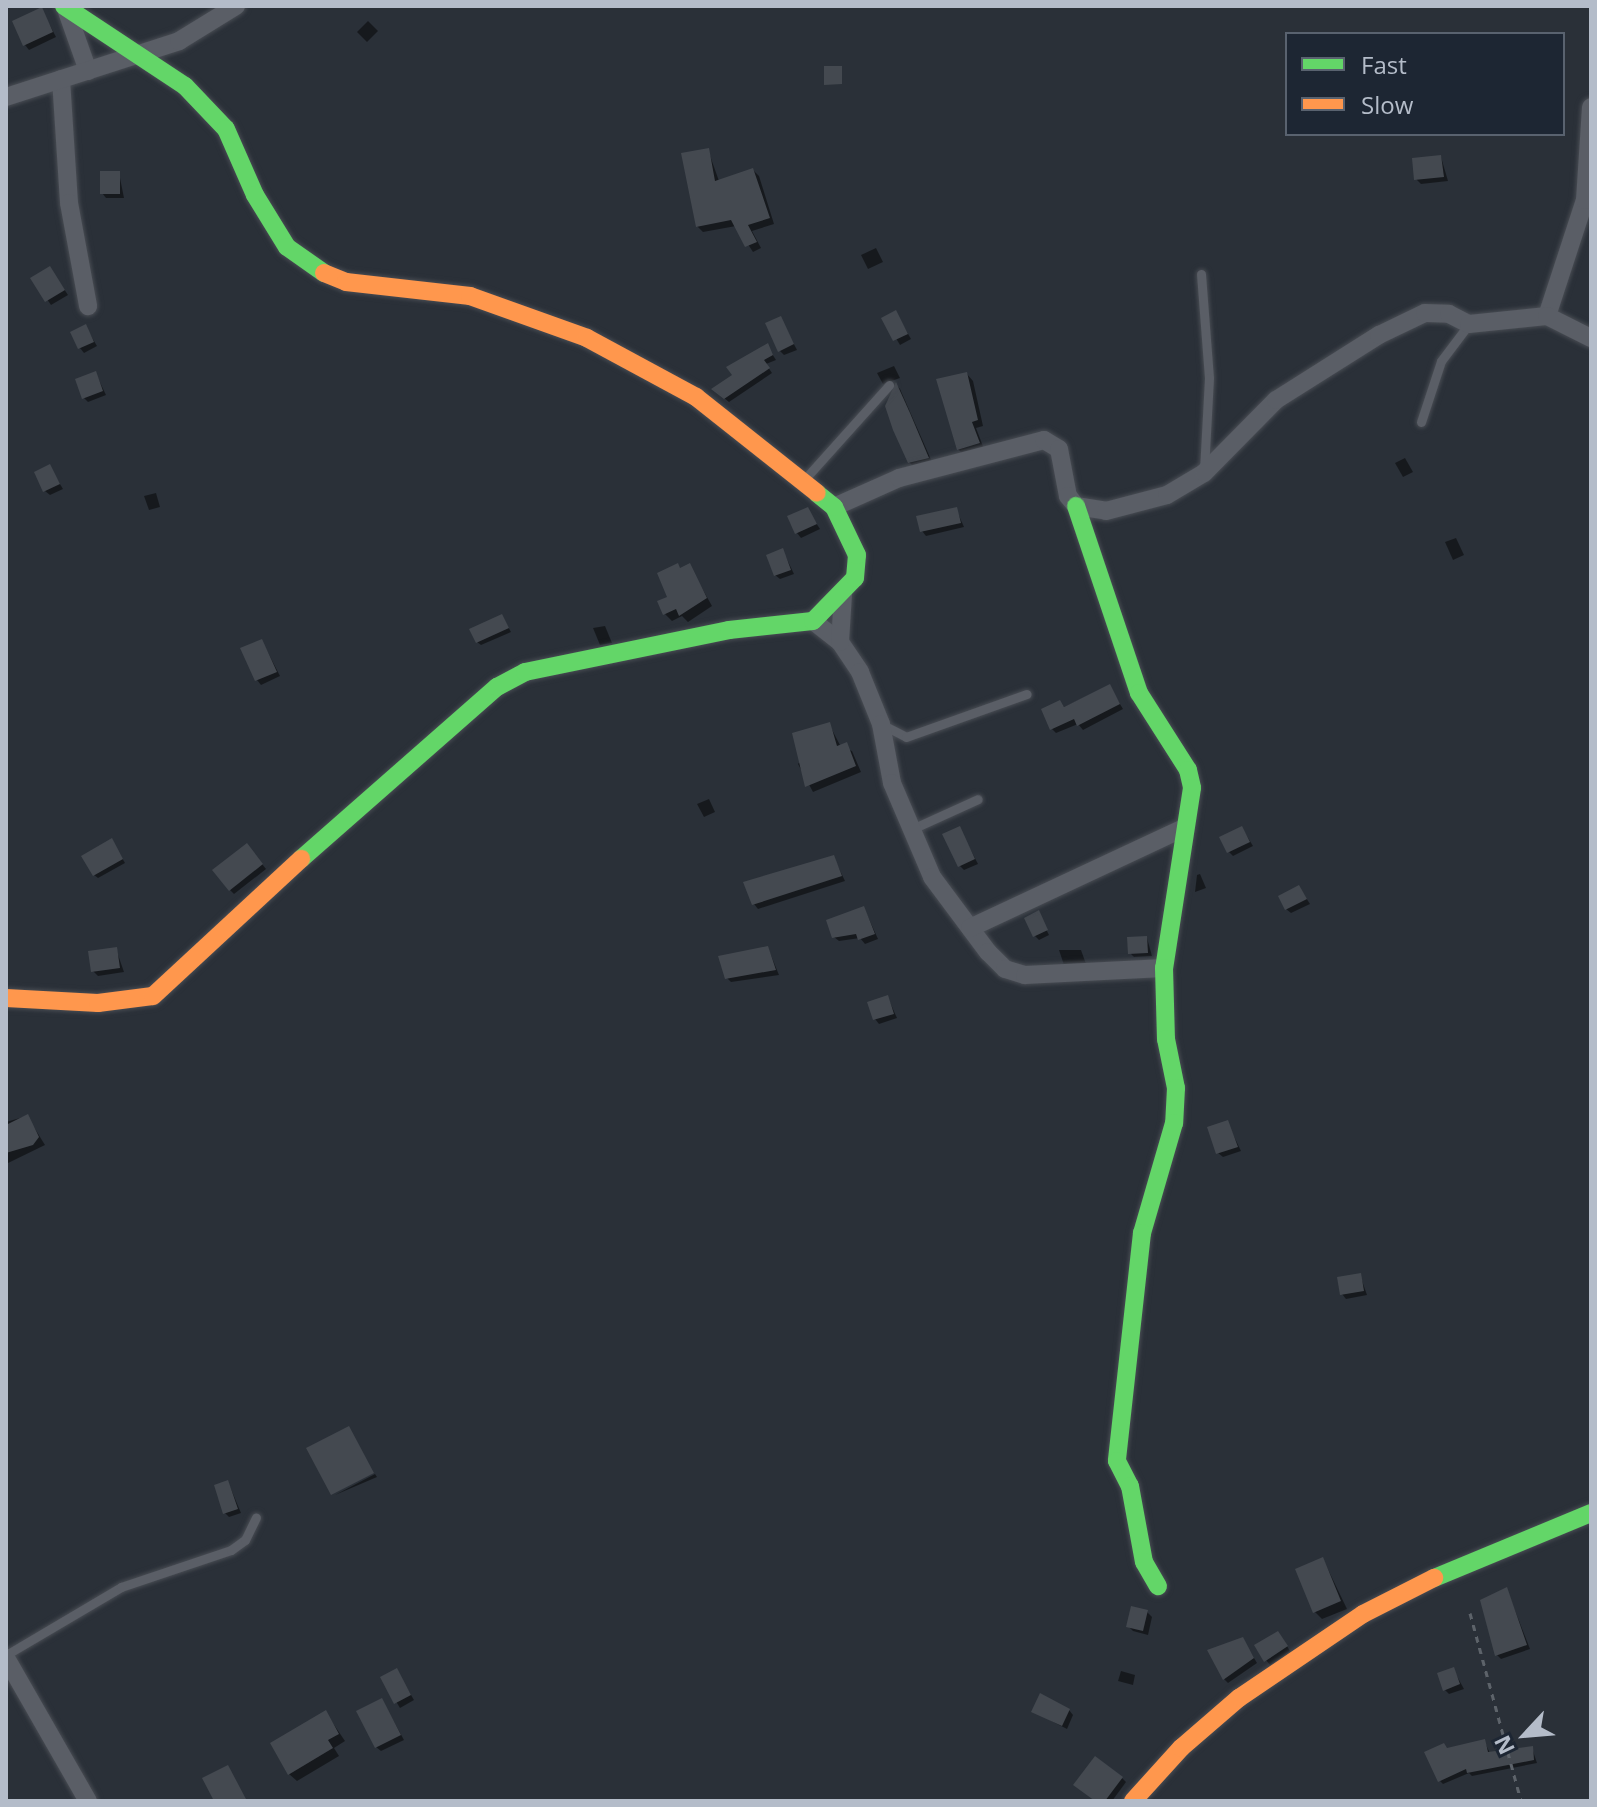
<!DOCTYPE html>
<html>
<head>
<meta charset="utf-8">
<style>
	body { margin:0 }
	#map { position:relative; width:1597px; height:1807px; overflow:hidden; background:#2a3038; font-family:"Open Sans",sans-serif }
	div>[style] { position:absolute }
	.shadow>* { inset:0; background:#0007 }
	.building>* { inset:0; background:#444950 }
	.path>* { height:3px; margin-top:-1.5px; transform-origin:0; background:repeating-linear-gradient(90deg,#5d636a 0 6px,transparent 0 12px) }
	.roads { filter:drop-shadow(0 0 2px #484c53) drop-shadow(0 0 2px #484c53) }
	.lane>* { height:9px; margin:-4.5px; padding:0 4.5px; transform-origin:4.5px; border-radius:4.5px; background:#5a5e66 }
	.street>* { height:18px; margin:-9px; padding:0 9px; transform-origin:9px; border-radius:9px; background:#5a5e66 }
	.fast>* { height:18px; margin:-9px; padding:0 9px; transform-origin:9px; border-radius:9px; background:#63d668 }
	.slow>* { height:18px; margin:-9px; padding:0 9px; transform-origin:9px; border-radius:9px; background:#ff974d }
	span { translate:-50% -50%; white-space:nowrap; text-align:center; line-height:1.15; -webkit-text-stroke:6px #1d2633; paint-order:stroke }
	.frame { position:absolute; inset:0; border:8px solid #b4bcc9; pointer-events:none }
	.legend { position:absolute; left:1285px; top:32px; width:280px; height:104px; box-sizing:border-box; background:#1d2633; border:2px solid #59626f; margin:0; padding:10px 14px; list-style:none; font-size:24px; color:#b4bcc9 }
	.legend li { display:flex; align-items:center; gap:16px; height:40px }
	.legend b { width:40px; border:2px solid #59626f }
	.north { position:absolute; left:1485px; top:1695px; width:80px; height:80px; -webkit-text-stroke:6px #1d2633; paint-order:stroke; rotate:244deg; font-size:22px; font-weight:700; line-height:32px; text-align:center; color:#b4bcc9 }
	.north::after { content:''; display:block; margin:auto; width:28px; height:36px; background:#b4bcc9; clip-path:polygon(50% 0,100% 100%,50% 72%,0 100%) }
</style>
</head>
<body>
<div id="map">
	<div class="shadow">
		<div style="clip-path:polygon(42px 10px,56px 37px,29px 50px,25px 45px)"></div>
		<div style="clip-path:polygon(368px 21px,378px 31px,367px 42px,357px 32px)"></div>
		<div style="clip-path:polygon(708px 150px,719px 181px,753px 170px,759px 176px,774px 224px,752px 231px,761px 248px,753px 252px,736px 226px,703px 232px,697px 226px)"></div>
		<div style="clip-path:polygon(1441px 157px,1448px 181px,1421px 184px,1416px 179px)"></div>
		<div style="clip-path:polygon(119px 173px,124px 198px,106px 198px,102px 193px)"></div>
		<div style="clip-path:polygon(876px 248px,883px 262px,868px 269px,861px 255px)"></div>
		<div style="clip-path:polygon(50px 268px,68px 295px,51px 305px,33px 279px)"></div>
		<div style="clip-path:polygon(896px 313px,911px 339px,900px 345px,884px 318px)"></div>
		<div style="clip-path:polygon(780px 318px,797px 350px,784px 355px,779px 350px)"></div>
		<div style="clip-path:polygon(85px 326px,97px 346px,84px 353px,80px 348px)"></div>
		<div style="clip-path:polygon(767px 346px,776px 360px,766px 364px,772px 373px,729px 402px,718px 393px)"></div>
		<div style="clip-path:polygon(894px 366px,900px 378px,883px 384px,877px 373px)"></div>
		<div style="clip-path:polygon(96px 374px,106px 395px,88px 402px,84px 398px)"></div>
		<div style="clip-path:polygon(967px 374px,973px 381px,983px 426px,976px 428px,984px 449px,965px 456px,958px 449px)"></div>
		<div style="clip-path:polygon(897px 386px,900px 389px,932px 462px,914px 467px,909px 462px)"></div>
		<div style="clip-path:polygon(1405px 458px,1413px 472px,1403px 477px,1395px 463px)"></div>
		<div style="clip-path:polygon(49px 466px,63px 489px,50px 495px,45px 491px)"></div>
		<div style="clip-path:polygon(156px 493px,160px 507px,149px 510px,144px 496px)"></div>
		<div style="clip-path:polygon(807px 509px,820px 529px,801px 538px,797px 533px)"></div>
		<div style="clip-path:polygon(956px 509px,964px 527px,926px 536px,922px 531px)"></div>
		<div style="clip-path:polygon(1456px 538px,1464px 555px,1453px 560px,1445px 542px)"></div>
		<div style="clip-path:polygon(783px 551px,794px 574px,780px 579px,775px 575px)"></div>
		<div style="clip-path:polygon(689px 565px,712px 606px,688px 622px,682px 616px,672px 621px,665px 614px)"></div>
		<div style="clip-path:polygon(502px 616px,511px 632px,481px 645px,477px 642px)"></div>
		<div style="clip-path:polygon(605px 626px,612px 643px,600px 645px,593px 628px)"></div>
		<div style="clip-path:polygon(262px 641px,280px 676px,261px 685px,257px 680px)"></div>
		<div style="clip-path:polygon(1109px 686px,1123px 709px,1083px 730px,1078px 724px,1056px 733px,1052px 729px,1060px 702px,1064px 707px)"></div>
		<div style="clip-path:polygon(829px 724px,841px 747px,852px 751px,861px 772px,813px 792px,798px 764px)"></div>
		<div style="clip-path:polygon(709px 799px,715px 812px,704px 817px,697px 804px)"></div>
		<div style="clip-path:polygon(959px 828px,978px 864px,964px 870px,960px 866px)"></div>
		<div style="clip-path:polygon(1242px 828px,1253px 846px,1233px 856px,1229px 852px)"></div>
		<div style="clip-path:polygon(112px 841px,125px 863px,98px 878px,94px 875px)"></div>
		<div style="clip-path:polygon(251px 850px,266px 869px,234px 894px,230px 890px)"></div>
		<div style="clip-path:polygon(834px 858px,845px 881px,758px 909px,754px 904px)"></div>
		<div style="clip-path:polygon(1200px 874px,1206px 888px,1195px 892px,1197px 875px)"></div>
		<div style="clip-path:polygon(1299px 887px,1310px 904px,1291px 913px,1286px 909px)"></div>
		<div style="clip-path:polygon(864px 908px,878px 939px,865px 944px,860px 938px,839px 941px,834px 937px)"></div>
		<div style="clip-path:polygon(1038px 913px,1049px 935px,1039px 940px,1035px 936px)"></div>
		<div style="clip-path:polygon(1147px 938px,1152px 956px,1134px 957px,1130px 953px)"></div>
		<div style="clip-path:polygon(768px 948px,779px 975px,731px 982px,727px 978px,720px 957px)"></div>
		<div style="clip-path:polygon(116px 949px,124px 972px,98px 976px,93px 971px)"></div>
		<div style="clip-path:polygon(1059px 950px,1081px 950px,1086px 964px,1064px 965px)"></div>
		<div style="clip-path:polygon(888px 998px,897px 1018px,879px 1024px,875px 1019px)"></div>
		<div style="clip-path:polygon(27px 1116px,45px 1145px,6px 1164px,6px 1122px)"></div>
		<div style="clip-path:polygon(1227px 1122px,1241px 1151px,1223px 1157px,1218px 1153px)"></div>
		<div style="clip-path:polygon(1360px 1275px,1367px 1295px,1346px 1299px,1342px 1294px)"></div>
		<div style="clip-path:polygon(375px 1474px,377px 1477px,335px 1495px)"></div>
		<div style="clip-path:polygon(228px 1482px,241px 1513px,229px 1517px,225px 1513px)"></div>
		<div style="clip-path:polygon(1323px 1559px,1347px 1609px,1322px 1619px,1315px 1612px)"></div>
		<div style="clip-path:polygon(1507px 1590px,1530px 1649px,1501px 1659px,1497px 1655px)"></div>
		<div style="clip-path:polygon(1147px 1612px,1152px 1617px,1148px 1635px,1133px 1631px,1129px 1627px)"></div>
		<div style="clip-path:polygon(1282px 1638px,1290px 1651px,1270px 1665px,1266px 1660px)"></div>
		<div style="clip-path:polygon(1243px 1640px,1257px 1663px,1228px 1683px,1224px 1679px)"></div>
		<div style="clip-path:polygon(1453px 1669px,1464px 1689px,1449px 1694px,1445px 1690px)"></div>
		<div style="clip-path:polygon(396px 1670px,414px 1700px,400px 1708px,382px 1678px)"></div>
		<div style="clip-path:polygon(1121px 1671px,1135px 1675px,1133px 1685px,1118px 1681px)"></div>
		<div style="clip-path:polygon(382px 1700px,404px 1740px,381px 1751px,376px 1747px)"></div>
		<div style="clip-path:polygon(1069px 1710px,1073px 1715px,1067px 1729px,1034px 1712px)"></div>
		<div style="clip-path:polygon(326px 1713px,345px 1741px,334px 1748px,339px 1756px,297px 1781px,289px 1774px)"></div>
		<div style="clip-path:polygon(1484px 1741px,1490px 1753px,1532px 1748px,1537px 1763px,1472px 1776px,1469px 1773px,1443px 1784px,1439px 1780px,1448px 1750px)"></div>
		<div style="clip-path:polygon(1122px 1778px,1126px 1782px,1112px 1801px,1096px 1801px)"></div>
	</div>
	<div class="building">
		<div style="clip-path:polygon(42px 7px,53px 32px,23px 46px,12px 21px)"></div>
		<div style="clip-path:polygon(824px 66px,842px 66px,842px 84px,824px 85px)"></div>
		<div style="clip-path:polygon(709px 148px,715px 181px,753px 168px,770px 218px,748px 225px,757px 242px,745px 247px,731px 220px,696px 227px,681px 153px)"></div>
		<div style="clip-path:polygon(1441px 155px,1444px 177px,1414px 180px,1412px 158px)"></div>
		<div style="clip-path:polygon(100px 171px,120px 171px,120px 194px,100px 194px)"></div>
		<div style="clip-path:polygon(50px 266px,65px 290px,45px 302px,30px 278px)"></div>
		<div style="clip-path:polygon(896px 310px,908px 334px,893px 341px,881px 318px)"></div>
		<div style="clip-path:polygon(781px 316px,794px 344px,778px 352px,765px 323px)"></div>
		<div style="clip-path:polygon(86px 324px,94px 342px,78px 349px,70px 332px)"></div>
		<div style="clip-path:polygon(768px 343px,773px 355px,764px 360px,770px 368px,724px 399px,711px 389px,732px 375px,726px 367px)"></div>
		<div style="clip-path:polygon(96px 371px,103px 391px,82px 399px,75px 379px)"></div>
		<div style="clip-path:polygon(967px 372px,978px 420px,972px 422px,980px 443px,957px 450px,936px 379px)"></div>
		<div style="clip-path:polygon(896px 382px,910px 413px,929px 458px,908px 463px,893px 430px,885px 406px)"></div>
		<div style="clip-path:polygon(50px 464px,60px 484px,43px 492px,34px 472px)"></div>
		<div style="clip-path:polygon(808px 507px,817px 524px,795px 534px,787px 516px)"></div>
		<div style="clip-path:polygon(957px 507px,961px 523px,920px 532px,916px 516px)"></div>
		<div style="clip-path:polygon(783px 548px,791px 570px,774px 576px,766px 555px)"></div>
		<div style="clip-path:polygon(678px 563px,680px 568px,690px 563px,707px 598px,679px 616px,676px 609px,663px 615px,657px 601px,667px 597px,657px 573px)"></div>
		<div style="clip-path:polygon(502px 614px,509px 628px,476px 643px,469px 629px)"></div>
		<div style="clip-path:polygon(262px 639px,277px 672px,255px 681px,240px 648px)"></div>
		<div style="clip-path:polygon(1110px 684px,1120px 704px,1077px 726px,1074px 719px,1050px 730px,1041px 709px,1060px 700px,1064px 707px)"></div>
		<div style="clip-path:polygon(830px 722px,837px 746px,847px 742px,856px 766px,805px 787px,792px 733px)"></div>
		<div style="clip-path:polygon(960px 826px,975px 859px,958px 867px,942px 834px)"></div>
		<div style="clip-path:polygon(1242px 826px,1250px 842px,1227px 853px,1219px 837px)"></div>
		<div style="clip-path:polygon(112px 838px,123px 859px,93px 876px,81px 856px)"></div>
		<div style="clip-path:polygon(247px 843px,263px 864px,229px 891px,212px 870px)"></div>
		<div style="clip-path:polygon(834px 855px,842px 876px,752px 905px,743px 882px)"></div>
		<div style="clip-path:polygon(1299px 885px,1307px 899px,1285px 910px,1278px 896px)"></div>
		<div style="clip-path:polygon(864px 906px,875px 934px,858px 940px,856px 934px,832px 938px,826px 920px)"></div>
		<div style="clip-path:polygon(1039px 910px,1048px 930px,1033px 937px,1024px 918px)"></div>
		<div style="clip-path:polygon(1147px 936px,1148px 953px,1128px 954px,1127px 937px)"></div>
		<div style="clip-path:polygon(768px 946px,776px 970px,725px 979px,718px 956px)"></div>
		<div style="clip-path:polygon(117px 947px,120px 968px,91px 972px,88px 951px)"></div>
		<div style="clip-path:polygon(888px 995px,894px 1014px,873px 1020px,867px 1002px)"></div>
		<div style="clip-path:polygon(28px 1114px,39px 1137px,33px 1145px,6px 1153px,6px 1125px)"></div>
		<div style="clip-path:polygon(1228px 1120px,1238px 1147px,1216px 1154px,1207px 1127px)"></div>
		<div style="clip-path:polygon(1361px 1273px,1364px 1291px,1340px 1295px,1337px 1277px)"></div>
		<div style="clip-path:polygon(349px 1426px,374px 1473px,331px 1495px,306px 1448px)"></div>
		<div style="clip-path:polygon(228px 1480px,238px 1509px,223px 1514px,214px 1485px)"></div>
		<div style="clip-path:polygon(1323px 1557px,1341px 1601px,1313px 1613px,1295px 1569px)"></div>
		<div style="clip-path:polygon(1507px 1587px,1527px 1645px,1495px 1656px,1480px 1600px)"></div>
		<div style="clip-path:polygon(1131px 1606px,1148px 1610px,1143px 1631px,1126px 1627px)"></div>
		<div style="clip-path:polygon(1278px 1631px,1288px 1646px,1264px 1662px,1254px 1645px)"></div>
		<div style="clip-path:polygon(1243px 1637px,1254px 1658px,1223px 1680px,1207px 1650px)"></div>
		<div style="clip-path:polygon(1454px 1667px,1460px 1684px,1443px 1691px,1437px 1673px)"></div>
		<div style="clip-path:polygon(397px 1668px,411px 1695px,394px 1704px,380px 1677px)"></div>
		<div style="clip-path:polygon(1040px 1693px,1070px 1709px,1062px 1726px,1031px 1712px)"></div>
		<div style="clip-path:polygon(382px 1698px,401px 1735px,375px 1748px,356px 1711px)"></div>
		<div style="clip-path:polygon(326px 1710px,339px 1734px,328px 1740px,333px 1748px,288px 1775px,270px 1743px)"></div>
		<div style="clip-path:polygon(1485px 1739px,1488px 1752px,1533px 1746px,1534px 1760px,1467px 1773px,1466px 1769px,1438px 1782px,1424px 1752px,1444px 1743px,1447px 1748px)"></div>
		<div style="clip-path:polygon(1095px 1756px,1123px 1777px,1105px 1801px,1095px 1801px,1073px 1785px)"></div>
		<div style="clip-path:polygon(228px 1765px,247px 1801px,214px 1801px,202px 1778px)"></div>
	</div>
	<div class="path">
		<div style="left:1470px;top:1613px;width:195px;rotate:74.8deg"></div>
	</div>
	<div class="roads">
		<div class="lane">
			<div style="left:1201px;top:274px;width:104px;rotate:85.6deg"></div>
			<div style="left:1209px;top:378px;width:91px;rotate:93.1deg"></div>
			<div style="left:1421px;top:422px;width:64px;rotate:-71.8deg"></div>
			<div style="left:1441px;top:361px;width:46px;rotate:-52.9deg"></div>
			<div style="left:803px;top:481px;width:129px;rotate:-48.1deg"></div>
			<div style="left:881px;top:724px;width:28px;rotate:27deg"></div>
			<div style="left:906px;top:737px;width:128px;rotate:-19.6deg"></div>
			<div style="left:912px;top:829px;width:72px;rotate:-24.4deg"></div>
			<div style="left:6px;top:1655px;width:134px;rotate:-30.6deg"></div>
			<div style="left:121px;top:1587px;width:116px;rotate:-18.6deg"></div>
			<div style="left:231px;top:1550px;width:17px;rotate:-36deg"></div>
			<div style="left:245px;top:1540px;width:25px;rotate:-64deg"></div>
		</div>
		<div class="street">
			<div style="left:65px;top:6px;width:69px;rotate:70.5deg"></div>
			<div style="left:61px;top:79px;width:124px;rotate:86.3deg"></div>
			<div style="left:69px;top:203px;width:105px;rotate:79.5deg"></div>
			<div style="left:6px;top:97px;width:182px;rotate:-17.9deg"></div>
			<div style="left:179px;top:41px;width:67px;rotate:-31.6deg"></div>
			<div style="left:1547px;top:316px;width:122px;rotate:-71.9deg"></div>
			<div style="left:1585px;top:200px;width:93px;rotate:-86.3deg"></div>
			<div style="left:834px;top:507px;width:71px;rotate:-24deg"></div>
			<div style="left:899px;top:478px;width:150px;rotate:-14.7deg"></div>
			<div style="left:1044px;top:440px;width:17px;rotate:31deg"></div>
			<div style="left:1059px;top:449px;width:48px;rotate:79.2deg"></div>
			<div style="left:1068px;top:496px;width:13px;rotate:51deg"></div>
			<div style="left:1076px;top:506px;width:30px;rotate:9deg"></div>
			<div style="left:1106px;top:511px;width:63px;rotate:-14.7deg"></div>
			<div style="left:1167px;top:495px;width:43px;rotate:-30.7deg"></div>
			<div style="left:1204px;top:473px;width:103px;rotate:-45.4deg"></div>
			<div style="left:1276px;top:400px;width:122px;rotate:-32.3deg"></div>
			<div style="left:1379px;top:335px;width:51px;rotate:-25.6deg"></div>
			<div style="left:1425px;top:313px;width:24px;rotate:2deg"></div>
			<div style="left:1449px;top:314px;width:22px;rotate:27deg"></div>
			<div style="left:1469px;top:324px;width:78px;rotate:-5.9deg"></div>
			<div style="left:1547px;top:316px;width:49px;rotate:26.6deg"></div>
			<div style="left:813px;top:621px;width:34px;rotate:38deg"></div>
			<div style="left:840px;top:642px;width:36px;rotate:56deg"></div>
			<div style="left:860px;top:672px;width:56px;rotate:68deg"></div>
			<div style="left:881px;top:724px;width:60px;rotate:79.4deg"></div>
			<div style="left:892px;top:783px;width:102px;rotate:66.9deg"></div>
			<div style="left:932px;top:877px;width:94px;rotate:53.3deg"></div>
			<div style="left:988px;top:952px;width:24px;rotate:45deg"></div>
			<div style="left:1005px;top:969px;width:21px;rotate:17deg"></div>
			<div style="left:1025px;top:975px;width:139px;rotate:-2.9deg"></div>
			<div style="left:840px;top:642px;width:48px;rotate:-86.4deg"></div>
			<div style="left:970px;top:928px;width:238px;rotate:-25.1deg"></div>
			<div style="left:6px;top:1658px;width:165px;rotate:60.2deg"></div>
		</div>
		<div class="fast">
			<div style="left:64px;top:6px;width:145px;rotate:33.5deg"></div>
			<div style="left:185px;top:86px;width:59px;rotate:46.4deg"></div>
			<div style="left:226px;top:129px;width:72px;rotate:66.3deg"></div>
			<div style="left:255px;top:195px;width:61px;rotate:58.4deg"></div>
			<div style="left:287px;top:247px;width:45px;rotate:35.1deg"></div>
			<div style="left:1076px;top:506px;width:197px;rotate:71.4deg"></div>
			<div style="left:1139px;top:693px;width:91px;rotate:57.5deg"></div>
			<div style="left:1188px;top:770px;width:18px;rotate:77deg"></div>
			<div style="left:1192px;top:788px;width:182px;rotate:98.8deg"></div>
			<div style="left:1164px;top:968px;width:71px;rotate:88.4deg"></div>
			<div style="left:1166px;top:1039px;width:50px;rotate:78.5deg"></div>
			<div style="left:1176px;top:1088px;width:35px;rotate:93deg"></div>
			<div style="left:1174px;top:1123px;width:115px;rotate:106.2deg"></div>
			<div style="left:1142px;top:1233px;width:229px;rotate:96.3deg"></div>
			<div style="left:1117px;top:1461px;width:28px;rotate:63deg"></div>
			<div style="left:1130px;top:1486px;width:77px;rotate:79.6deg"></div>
			<div style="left:1144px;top:1562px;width:28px;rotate:60deg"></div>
			<div style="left:301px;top:859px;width:261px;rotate:-41.3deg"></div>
			<div style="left:497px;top:687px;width:32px;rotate:-28deg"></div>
			<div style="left:525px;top:672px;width:208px;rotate:-11.6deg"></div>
			<div style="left:729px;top:630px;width:84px;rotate:-6.1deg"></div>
			<div style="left:813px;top:621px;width:60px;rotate:-45.7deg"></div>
			<div style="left:855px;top:578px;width:23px;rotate:-85deg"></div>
			<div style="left:857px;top:555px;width:53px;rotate:-115.6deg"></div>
			<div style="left:834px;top:507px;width:22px;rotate:-141deg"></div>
			<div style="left:1434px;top:1578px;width:170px;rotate:-22.5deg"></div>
		</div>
		<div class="slow">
			<div style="left:324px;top:273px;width:24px;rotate:22deg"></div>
			<div style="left:346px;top:282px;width:125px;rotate:6.4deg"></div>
			<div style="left:470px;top:296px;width:124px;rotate:19.7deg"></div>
			<div style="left:587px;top:338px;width:124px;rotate:28.4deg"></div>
			<div style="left:696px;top:397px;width:154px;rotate:38.4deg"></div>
			<div style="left:6px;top:998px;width:92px;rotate:3.1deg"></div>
			<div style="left:98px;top:1003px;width:55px;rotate:-7.3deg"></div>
			<div style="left:153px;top:996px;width:202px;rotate:-42.8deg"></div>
			<div style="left:1133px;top:1801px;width:72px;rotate:-47.8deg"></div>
			<div style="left:1181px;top:1748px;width:77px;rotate:-40.8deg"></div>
			<div style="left:1239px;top:1698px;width:150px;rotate:-34.1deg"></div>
			<div style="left:1363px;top:1614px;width:80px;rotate:-26.9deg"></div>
		</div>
	</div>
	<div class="frame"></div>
	<ul class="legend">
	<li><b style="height:10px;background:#63d668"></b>Fast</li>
	<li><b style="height:10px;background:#ff974d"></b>Slow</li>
	</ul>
	<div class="north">N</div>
</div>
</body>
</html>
